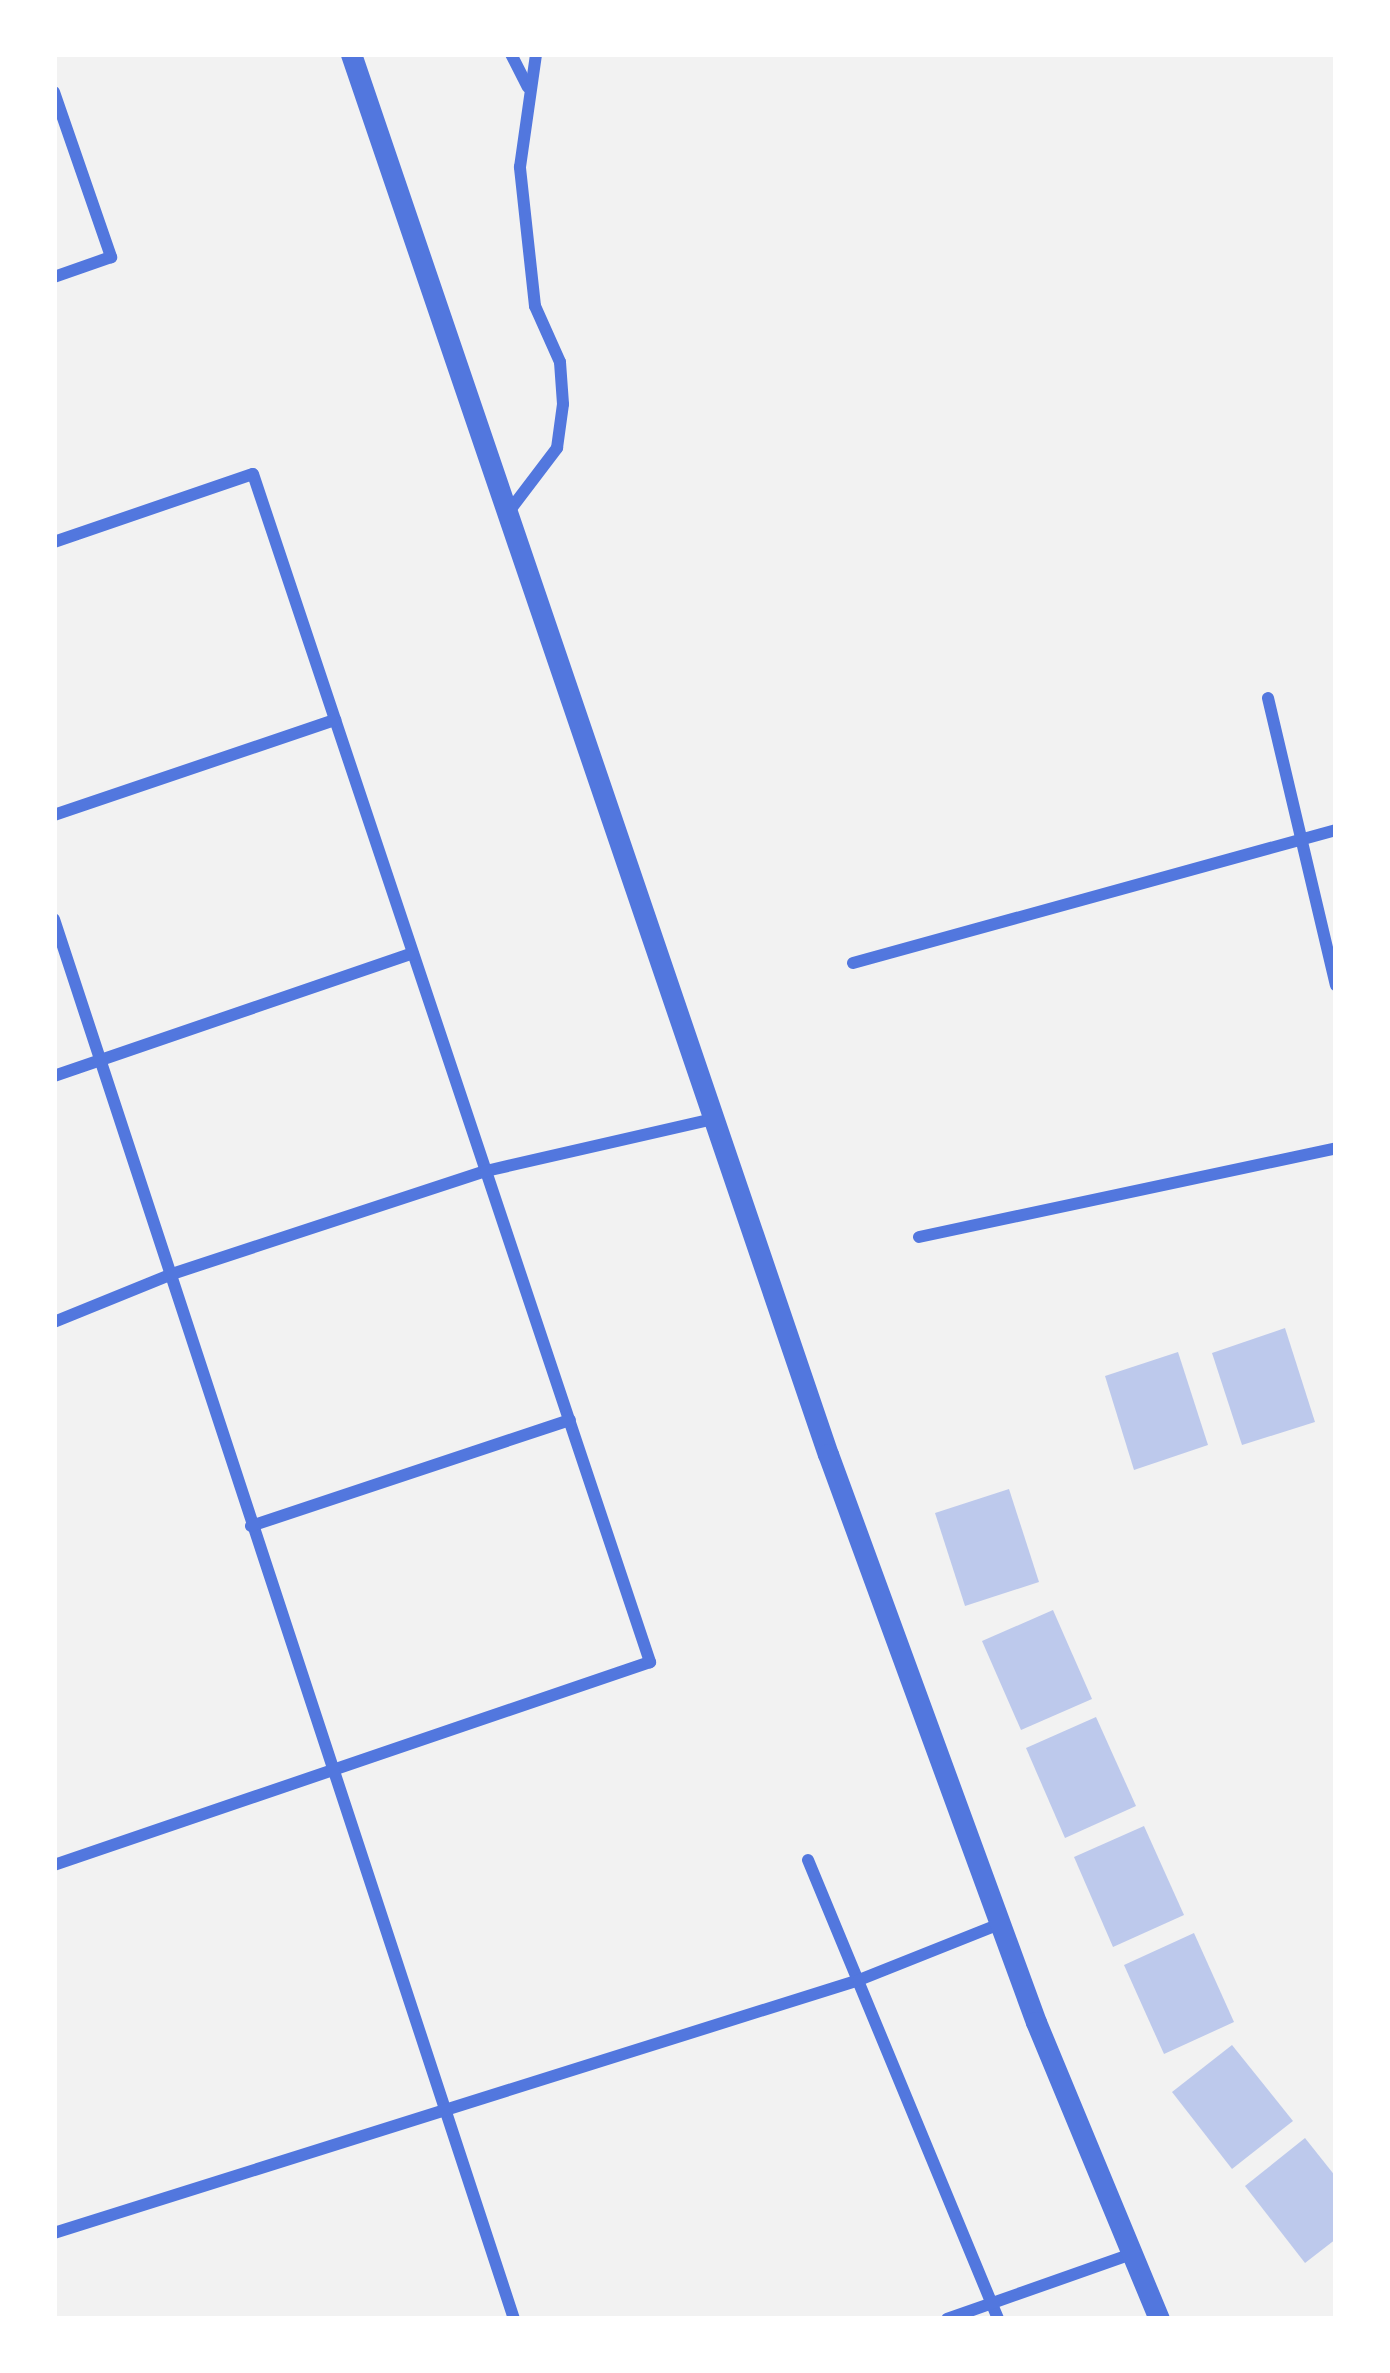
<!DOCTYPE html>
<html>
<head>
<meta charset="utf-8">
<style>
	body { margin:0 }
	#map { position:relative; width:1390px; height:2373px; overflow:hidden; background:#f2f2f2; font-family:"Fira Sans Condensed",sans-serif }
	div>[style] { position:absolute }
	.building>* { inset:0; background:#bdc9ec }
	.minor>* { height:12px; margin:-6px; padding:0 6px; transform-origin:6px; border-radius:6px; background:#5277de }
	.tertiary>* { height:21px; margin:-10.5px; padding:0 10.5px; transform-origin:10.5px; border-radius:10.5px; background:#5277de }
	span { translate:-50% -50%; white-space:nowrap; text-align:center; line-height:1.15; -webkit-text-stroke:9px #fff; paint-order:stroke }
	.frame { position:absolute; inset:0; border:57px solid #fff; pointer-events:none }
</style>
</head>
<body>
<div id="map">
	<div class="building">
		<div style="clip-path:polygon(1285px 1328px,1315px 1422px,1242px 1445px,1212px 1353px)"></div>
		<div style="clip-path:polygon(1178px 1352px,1208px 1445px,1134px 1470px,1105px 1376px)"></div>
		<div style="clip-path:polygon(1009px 1489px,1039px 1582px,965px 1606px,935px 1513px)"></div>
		<div style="clip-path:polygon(1053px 1610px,1092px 1699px,1021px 1730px,982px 1641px)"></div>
		<div style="clip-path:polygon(1096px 1717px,1136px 1806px,1065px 1838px,1026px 1748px)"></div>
		<div style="clip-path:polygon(1144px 1826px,1184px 1915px,1113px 1947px,1074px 1857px)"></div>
		<div style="clip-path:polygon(1194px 1933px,1234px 2022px,1164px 2054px,1124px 1965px)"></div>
		<div style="clip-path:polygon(1232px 2045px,1293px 2121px,1232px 2169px,1172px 2092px)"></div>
		<div style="clip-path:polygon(1305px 2138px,1336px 2177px,1336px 2239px,1305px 2263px,1245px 2186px)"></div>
	</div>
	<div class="minor">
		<div style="left:511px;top:54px;width:37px;rotate:63deg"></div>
		<div style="left:54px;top:92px;width:175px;rotate:70.9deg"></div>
		<div style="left:111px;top:257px;width:60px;rotate:160.7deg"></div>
		<div style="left:510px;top:510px;width:78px;rotate:-52.8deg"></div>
		<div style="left:557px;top:448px;width:44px;rotate:-82.2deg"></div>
		<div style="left:563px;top:404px;width:42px;rotate:-94.1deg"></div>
		<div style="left:560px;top:362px;width:61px;rotate:-114.1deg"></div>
		<div style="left:535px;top:306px;width:140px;rotate:-96.2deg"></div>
		<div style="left:520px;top:167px;width:114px;rotate:-81.9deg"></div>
		<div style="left:54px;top:542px;width:210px;rotate:-18.9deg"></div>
		<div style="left:253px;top:474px;width:1253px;rotate:71.52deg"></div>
		<div style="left:650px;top:1662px;width:630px;rotate:161.19deg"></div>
		<div style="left:1268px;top:698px;width:295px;rotate:76.7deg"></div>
		<div style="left:54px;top:815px;width:297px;rotate:-18.7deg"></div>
		<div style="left:54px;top:919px;width:1474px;rotate:71.81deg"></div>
		<div style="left:853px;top:963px;width:501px;rotate:-15.4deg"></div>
		<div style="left:54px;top:1076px;width:379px;rotate:-18.9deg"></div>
		<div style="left:919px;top:1237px;width:426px;rotate:-12deg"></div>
		<div style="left:54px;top:1322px;width:127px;rotate:-22.1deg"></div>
		<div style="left:172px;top:1274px;width:330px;rotate:-18.2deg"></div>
		<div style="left:486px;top:1171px;width:237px;rotate:-12.9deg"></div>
		<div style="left:251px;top:1526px;width:336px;rotate:-18.4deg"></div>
		<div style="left:808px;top:1860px;width:497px;rotate:67.5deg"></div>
		<div style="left:54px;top:2233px;width:844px;rotate:-17.45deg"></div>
		<div style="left:859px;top:1980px;width:152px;rotate:-21.7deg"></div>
		<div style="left:947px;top:2319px;width:196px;rotate:-19.4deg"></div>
	</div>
	<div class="tertiary">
		<div style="left:351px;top:54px;width:1479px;rotate:71.19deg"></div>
		<div style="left:828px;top:1454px;width:605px;rotate:69.89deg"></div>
		<div style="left:1036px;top:2022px;width:321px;rotate:67.5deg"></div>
	</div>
	<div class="frame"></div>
</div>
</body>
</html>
